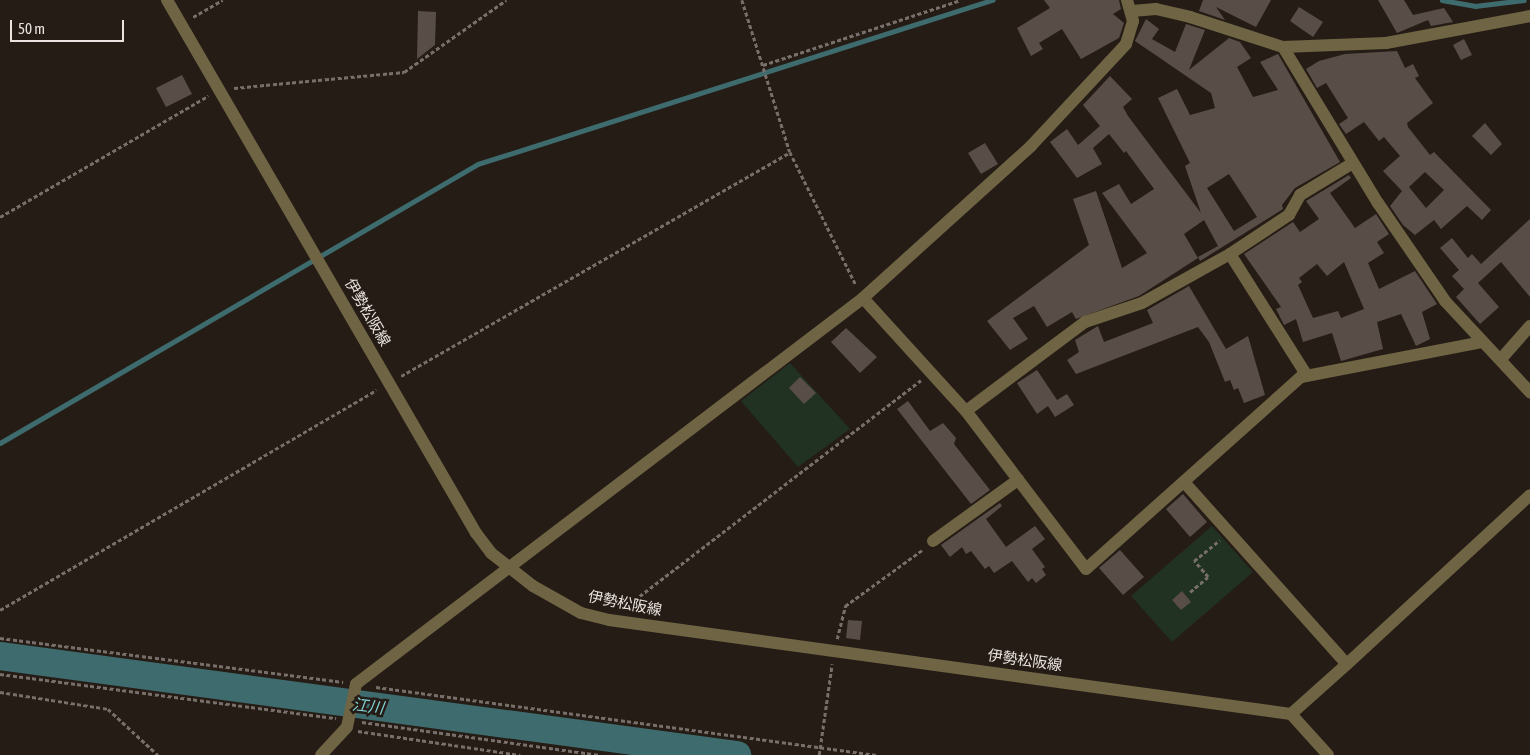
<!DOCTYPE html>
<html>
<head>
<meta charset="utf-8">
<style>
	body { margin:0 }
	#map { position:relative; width:1530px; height:755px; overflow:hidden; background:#251c16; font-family:"Asap Condensed","Noto Sans JP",sans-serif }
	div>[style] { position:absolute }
	.green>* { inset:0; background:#213222 }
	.stream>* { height:4.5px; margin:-2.25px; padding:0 2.25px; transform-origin:2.25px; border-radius:2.25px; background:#3e6c6e }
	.river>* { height:28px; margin:-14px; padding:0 14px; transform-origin:14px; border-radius:14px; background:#3e6c6e }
	.building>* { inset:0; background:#594e47 }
	.path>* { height:2.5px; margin-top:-1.25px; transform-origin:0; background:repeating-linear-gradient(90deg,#786f6a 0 4px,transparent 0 6.5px) }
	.minor>* { height:12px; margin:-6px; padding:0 6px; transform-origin:6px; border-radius:6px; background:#6f6443 }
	span { translate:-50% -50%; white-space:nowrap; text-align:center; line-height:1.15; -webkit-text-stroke:5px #251c16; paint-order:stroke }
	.street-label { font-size:15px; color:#eae3df }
	.water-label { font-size:16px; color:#81d3d8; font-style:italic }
	.scale { position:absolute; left:10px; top:20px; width:114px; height:22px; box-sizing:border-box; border:2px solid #eae3df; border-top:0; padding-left:6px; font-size:15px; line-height:18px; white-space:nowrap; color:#eae3df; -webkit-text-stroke:4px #251c16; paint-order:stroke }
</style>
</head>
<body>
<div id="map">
	<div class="green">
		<div style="clip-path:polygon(790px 363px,850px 429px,798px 467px,741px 401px)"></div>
		<div style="clip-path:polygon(1212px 526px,1253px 572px,1172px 642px,1131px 596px)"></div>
	</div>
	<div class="stream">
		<div style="left:1442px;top:0;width:34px;rotate:10deg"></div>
		<div style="left:1475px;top:6px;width:49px;rotate:-7deg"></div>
		<div style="left:0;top:443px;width:553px;rotate:-30.27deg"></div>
		<div style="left:478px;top:164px;width:540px;rotate:-17.7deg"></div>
	</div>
	<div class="river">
		<div style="left:0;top:656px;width:744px;rotate:7.65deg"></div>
	</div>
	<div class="building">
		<div style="clip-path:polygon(1044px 0,1119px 0,1121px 9px,1113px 14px,1124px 23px,1119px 38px,1081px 59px,1062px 29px,1039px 43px,1043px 49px,1031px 56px,1017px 28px,1050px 8px)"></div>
		<div style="clip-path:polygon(1203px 0,1271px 0,1256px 27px,1216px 7px,1225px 20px,1199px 11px)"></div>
		<div style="clip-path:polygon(1378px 0,1404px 0,1413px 15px,1444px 8px,1453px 22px,1431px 26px,1428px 20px,1397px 33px)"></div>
		<div style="clip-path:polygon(1299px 7px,1323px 22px,1313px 37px,1290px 21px)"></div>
		<div style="clip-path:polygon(418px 11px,436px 12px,435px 45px,417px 59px)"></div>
		<div style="clip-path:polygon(evenodd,1146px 19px,1159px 29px,1152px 39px,1175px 52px,1186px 24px,1205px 30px,1189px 70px,1229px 38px,1240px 42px,1251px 58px,1237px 67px,1253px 97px,1278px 90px,1260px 62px,1278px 54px,1340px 162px,1295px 188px,1282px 205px,1283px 209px,1200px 261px,1198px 257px,1218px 246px,1204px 220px,1184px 234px,1198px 258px,1139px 296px,1076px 319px,1072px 312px,1047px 327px,1034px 306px,1013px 318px,1028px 339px,1010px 350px,987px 321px,1089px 245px,1073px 199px,1096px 191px,1122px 268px,1147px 253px,1102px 193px,1119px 184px,1131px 204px,1154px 189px,1126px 151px,1124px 153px,1109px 134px,1093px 148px,1102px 164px,1077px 178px,1050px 142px,1067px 129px,1078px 145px,1100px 126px,1083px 105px,1110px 76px,1132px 99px,1123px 107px,1128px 116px,1201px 213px,1185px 166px,1190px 163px,1158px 98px,1177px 89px,1190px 115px,1215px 108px,1211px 93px,1135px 41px,1146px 19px,1229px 174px,1257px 217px,1234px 231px,1207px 188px,1229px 174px)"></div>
		<div style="clip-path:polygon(1464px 39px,1472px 55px,1461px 60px,1453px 45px)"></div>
		<div style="clip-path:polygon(evenodd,1397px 51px,1405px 68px,1413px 64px,1419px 76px,1415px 78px,1433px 103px,1407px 123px,1408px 127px,1430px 155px,1434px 152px,1491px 210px,1482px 220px,1467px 206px,1441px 229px,1434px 220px,1415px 235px,1403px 225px,1390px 206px,1402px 191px,1383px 171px,1400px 156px,1384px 137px,1379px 141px,1364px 122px,1346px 134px,1339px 124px,1348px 118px,1326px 83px,1317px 88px,1306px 69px,1319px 61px,1345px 54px,1397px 51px,1425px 172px,1444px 190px,1426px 208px,1409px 187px,1425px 172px)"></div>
		<div style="clip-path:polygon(182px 75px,192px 94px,166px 107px,156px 88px)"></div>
		<div style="clip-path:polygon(1485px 123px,1502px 144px,1491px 155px,1472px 136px)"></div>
		<div style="clip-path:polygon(985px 143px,998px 164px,981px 174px,968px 153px)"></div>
		<div style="clip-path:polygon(evenodd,1349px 175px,1351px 178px,1330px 193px,1355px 228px,1376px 214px,1389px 234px,1377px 242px,1384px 253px,1368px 263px,1379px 289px,1415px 271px,1437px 304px,1422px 312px,1430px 339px,1416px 346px,1401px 314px,1377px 322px,1383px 349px,1341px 361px,1332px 333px,1303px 342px,1296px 319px,1284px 325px,1276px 309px,1281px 307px,1244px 254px,1293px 222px,1300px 232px,1319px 219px,1306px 201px,1349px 175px,1344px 262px,1364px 309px,1341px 318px,1338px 311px,1313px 318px,1298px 285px,1302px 282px,1299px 278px,1317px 264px,1327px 276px,1344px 262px)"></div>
		<div style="clip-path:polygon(1530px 219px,1530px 297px,1501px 262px,1478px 283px,1499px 307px,1480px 324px,1456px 297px,1464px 289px,1452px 276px,1459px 270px,1440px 248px,1452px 238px,1468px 258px,1472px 254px,1481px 264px)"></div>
		<div style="clip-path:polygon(1189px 286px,1226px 349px,1248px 336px,1265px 395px,1244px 403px,1238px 388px,1234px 390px,1230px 380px,1225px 382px,1209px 342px,1198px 327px,1076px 374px,1067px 360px,1079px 352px,1075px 340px,1098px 326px,1104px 342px,1153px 323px,1147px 310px)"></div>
		<div style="clip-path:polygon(846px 328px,877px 357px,860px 373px,831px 342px)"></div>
		<div style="clip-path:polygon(1037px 370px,1057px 400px,1067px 394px,1074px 405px,1055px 417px,1048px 406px,1037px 414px,1017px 383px)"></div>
		<div style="clip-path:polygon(800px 377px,816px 393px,804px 404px,789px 388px)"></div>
		<div style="clip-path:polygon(908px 401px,930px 431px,943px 423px,956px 438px,954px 444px,990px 490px,971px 504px,897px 409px)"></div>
		<div style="clip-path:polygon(1183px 494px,1207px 522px,1190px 537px,1166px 509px)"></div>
		<div style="clip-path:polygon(1000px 503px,1002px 506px,986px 519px,1006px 547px,1035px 526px,1045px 539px,1032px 549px,1045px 567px,1042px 569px,1046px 575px,1036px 583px,1032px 578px,1028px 582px,1012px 561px,994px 573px,989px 566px,985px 569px,971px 551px,966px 554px,962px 547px,950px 557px,941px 545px)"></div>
		<div style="clip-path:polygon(1120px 550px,1144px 577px,1123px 595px,1099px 568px)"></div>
		<div style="clip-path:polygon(1182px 591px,1191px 602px,1181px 610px,1172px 600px)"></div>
		<div style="clip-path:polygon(848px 620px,862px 621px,860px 640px,846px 638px)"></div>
	</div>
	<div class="path">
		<div style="left:742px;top:0;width:159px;rotate:72.5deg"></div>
		<div style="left:790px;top:152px;width:148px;rotate:63.6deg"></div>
		<div style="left:193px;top:17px;width:34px;rotate:-30deg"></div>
		<div style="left:763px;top:65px;width:208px;rotate:-18.2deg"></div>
		<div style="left:234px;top:88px;width:171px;rotate:-5.4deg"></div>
		<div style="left:404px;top:72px;width:125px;rotate:-35.2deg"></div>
		<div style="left:0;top:217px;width:241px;rotate:-30.2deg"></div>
		<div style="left:401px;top:376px;width:449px;rotate:-29.9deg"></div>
		<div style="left:1190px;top:592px;width:23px;rotate:-40deg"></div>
		<div style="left:1208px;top:577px;width:21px;rotate:-131deg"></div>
		<div style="left:1194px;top:561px;width:33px;rotate:-39deg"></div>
		<div style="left:624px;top:608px;width:374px;rotate:-37.5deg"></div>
		<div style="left:0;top:610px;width:436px;rotate:-30.3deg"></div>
		<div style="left:0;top:638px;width:346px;rotate:7.3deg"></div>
		<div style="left:837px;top:639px;width:34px;rotate:-76deg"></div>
		<div style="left:845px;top:606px;width:95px;rotate:-36deg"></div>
		<div style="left:0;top:674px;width:339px;rotate:7.5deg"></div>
		<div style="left:376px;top:687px;width:505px;rotate:7.74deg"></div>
		<div style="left:0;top:692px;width:109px;rotate:8.9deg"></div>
		<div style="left:108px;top:709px;width:68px;rotate:42.6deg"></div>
		<div style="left:362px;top:722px;width:240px;rotate:7.9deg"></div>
		<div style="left:358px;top:731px;width:164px;rotate:8.4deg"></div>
		<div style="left:819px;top:755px;width:92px;rotate:-81.9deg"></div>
	</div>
	<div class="minor">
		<div style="left:167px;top:0;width:616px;rotate:59.9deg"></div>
		<div style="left:476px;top:533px;width:25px;rotate:53deg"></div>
		<div style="left:491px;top:553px;width:53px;rotate:38.2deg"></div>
		<div style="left:533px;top:586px;width:55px;rotate:29.4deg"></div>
		<div style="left:581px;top:613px;width:29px;rotate:14deg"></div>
		<div style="left:609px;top:620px;width:688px;rotate:7.85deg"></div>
		<div style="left:1291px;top:714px;width:55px;rotate:47.9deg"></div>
		<div style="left:1132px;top:11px;width:24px;rotate:-5deg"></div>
		<div style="left:1156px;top:9px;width:35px;rotate:13deg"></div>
		<div style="left:1190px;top:17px;width:98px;rotate:17.9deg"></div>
		<div style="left:1283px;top:47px;width:103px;rotate:-2.2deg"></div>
		<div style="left:1386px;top:43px;width:147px;rotate:-10.6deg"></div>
		<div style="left:1283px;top:47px;width:183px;rotate:58.7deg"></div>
		<div style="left:1378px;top:203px;width:119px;rotate:55.6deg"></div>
		<div style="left:1445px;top:301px;width:125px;rotate:47deg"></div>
		<div style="left:1230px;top:254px;width:71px;rotate:-33.5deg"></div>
		<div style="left:1289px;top:215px;width:23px;rotate:-61deg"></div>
		<div style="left:1300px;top:195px;width:62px;rotate:-31.1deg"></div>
		<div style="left:863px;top:298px;width:153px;rotate:47.7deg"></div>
		<div style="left:966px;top:411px;width:198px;rotate:52.8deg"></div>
		<div style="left:1086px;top:569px;width:288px;rotate:-41.8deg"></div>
		<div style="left:1301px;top:377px;width:184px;rotate:-10.9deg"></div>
		<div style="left:1501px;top:359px;width:44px;rotate:-48.7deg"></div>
		<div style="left:966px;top:411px;width:149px;rotate:-36.8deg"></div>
		<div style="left:1085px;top:322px;width:60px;rotate:-18.4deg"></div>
		<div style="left:1142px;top:303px;width:101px;rotate:-29.1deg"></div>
		<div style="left:1230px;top:254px;width:144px;rotate:57.7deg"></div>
		<div style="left:1184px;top:482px;width:244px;rotate:48.2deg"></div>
		<div style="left:1347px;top:664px;width:75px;rotate:138.2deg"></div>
		<div style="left:933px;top:541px;width:105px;rotate:-35.7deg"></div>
		<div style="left:1347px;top:664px;width:249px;rotate:-42.7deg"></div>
		<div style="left:321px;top:755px;width:38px;rotate:-47deg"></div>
		<div style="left:347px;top:727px;width:44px;rotate:-78.2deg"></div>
		<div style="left:356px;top:684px;width:637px;rotate:-37.28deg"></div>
		<div style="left:863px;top:298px;width:227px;rotate:-42.1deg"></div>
		<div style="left:1031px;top:146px;width:139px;rotate:-47deg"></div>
		<div style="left:1126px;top:44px;width:24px;rotate:-73deg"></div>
		<div style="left:1133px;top:21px;width:22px;rotate:-106deg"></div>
	</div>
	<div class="street-label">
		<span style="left:368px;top:312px;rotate:60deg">伊勢松阪線</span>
		<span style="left:625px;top:603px;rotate:11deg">伊勢松阪線</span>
		<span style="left:1025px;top:660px;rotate:8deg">伊勢松阪線</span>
	</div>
	<div class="water-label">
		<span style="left:368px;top:706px;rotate:7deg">江川</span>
	</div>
	<div class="scale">50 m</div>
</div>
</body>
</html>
